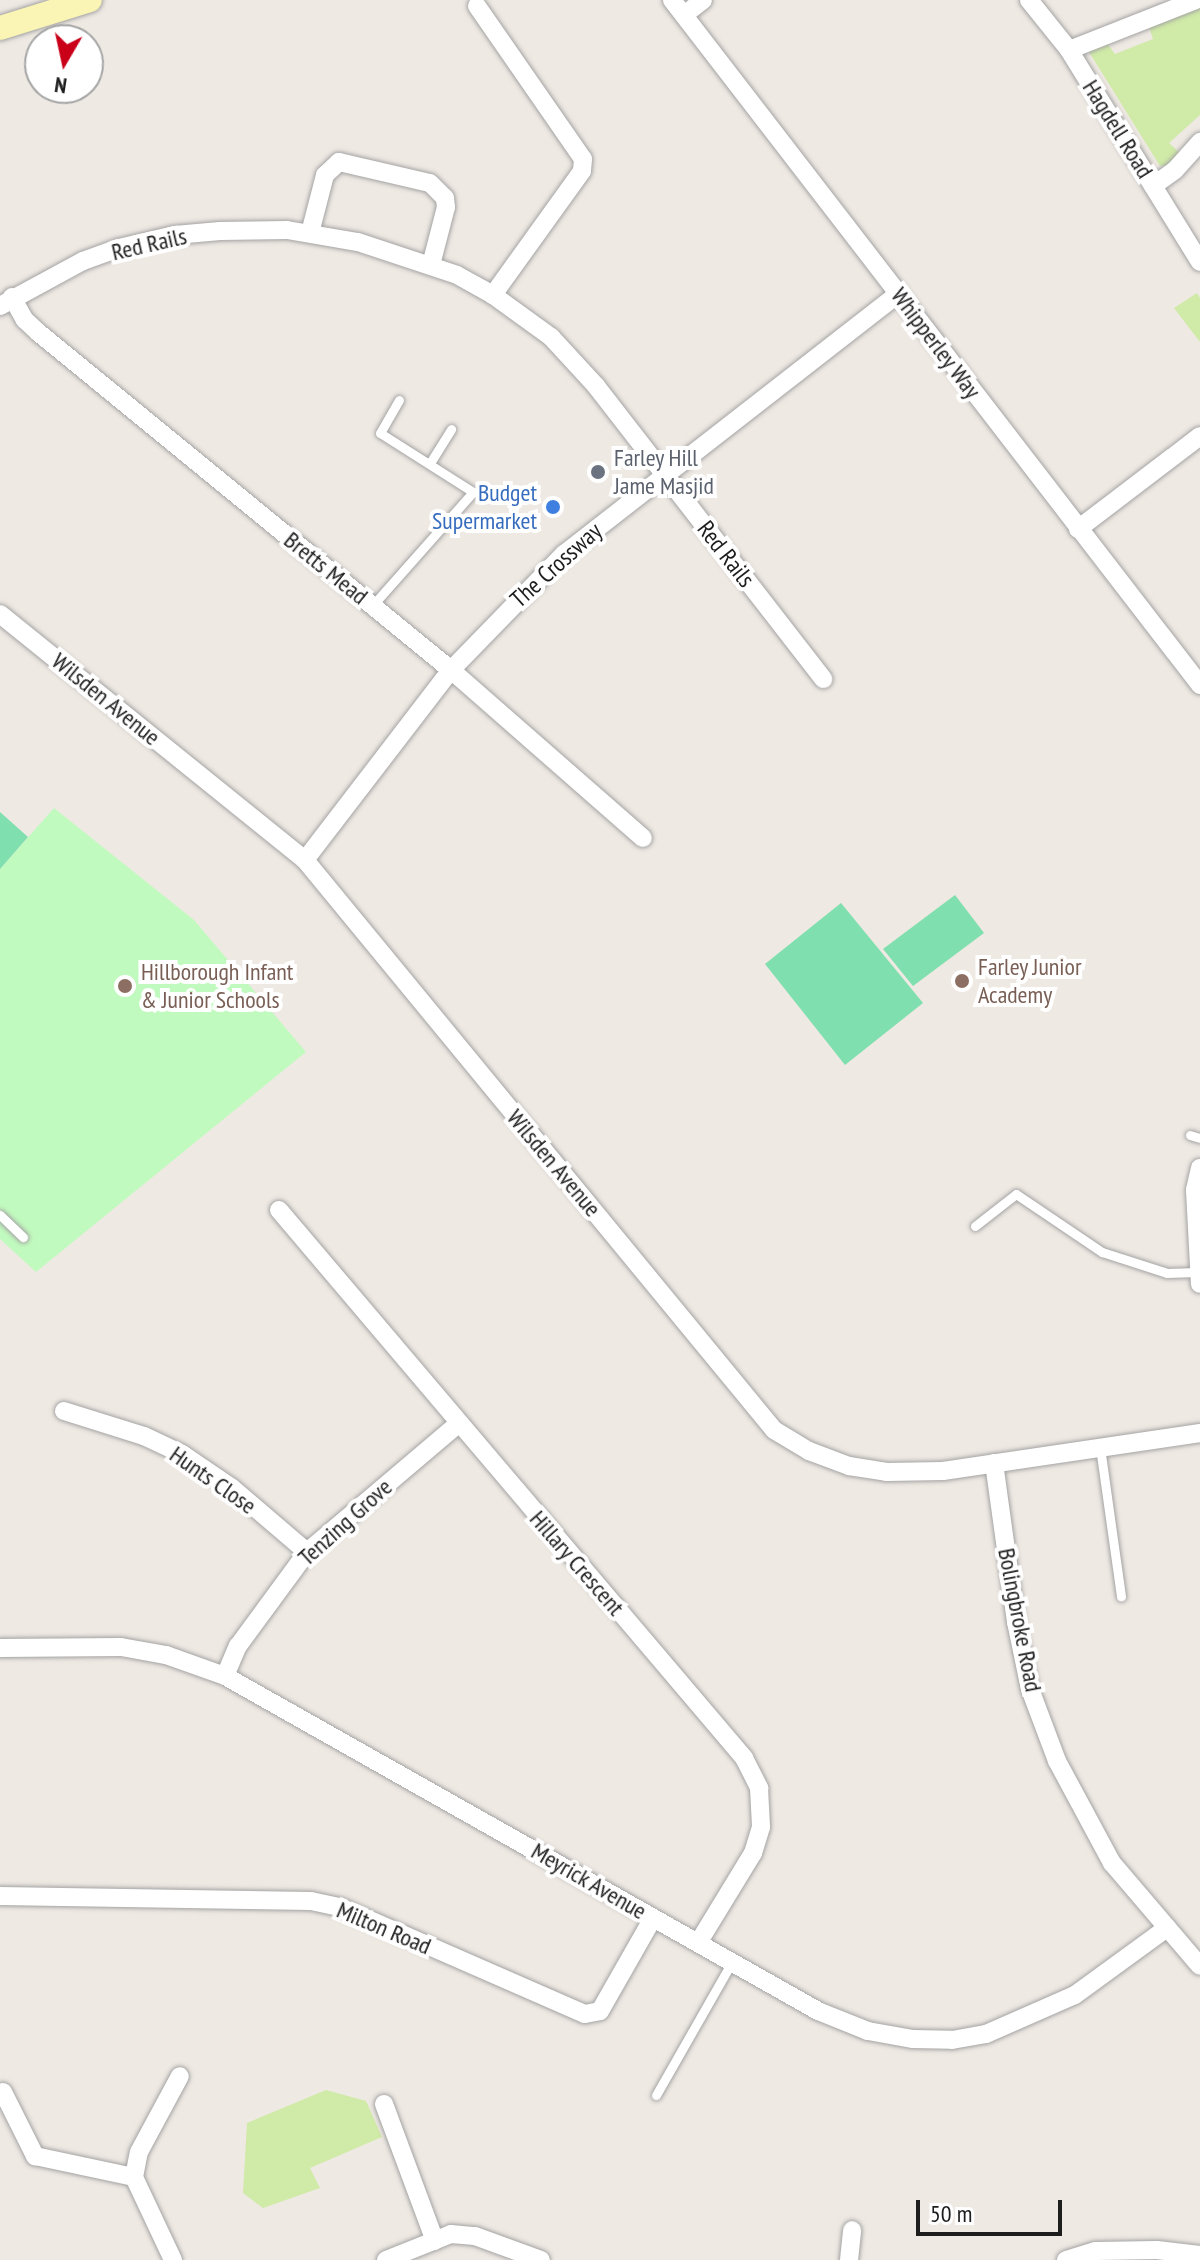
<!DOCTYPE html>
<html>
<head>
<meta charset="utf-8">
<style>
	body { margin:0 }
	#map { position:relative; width:1200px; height:2260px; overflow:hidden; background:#efe9e3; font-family:"PT Sans Narrow",sans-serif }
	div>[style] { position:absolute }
	.grass>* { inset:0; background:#d0eaa7 }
	.park>* { inset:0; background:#c1fabe }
	.pitch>* { inset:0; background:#7fdfae }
	.roads { filter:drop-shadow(0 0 2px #a4a4a4) drop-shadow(0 0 2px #a4a4a4) }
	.lane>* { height:9px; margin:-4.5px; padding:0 4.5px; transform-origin:4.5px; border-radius:4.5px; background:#fff }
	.street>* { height:18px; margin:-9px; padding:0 9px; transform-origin:9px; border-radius:9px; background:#fff }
	.secondary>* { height:24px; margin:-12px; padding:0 12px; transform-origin:12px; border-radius:12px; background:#faf5b5 }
	.dots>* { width:22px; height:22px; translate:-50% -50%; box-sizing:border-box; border:4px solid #fff; border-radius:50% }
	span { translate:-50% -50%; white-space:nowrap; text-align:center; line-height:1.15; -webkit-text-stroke:8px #fff; paint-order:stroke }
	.street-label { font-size:24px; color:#1d1d1d }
	.worship-label { font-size:24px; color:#5b616d }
	.left { translate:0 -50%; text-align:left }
	.shop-label { font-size:24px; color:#366cbe }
	.right { translate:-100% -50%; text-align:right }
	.education-label { font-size:24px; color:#785e54 }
	.north { position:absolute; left:24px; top:24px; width:80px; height:80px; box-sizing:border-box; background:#fff; border:2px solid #a5a5a5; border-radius:50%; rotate:189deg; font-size:22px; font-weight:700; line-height:32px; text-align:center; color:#1d1d1d }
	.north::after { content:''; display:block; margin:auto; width:28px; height:36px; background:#ca0019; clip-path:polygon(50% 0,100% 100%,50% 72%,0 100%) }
	.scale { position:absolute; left:916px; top:2200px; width:146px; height:36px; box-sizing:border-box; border:4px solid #1d1d1d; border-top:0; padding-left:10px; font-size:24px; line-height:28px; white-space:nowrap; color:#1d1d1d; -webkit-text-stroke:6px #fff; paint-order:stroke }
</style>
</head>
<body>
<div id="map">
	<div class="grass">
		<div style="clip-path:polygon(1200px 5px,1200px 115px,1169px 143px,1181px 154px,1169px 165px,1160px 166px,1089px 52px,1092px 47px,1106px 42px,1115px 54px,1153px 39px,1148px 24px)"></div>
		<div style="clip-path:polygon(1197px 293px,1200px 298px,1200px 342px,1174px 308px)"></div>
		<div style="clip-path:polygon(326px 2090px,366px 2101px,382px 2137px,310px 2168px,320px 2188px,263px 2208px,243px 2193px,247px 2123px)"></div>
	</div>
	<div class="park">
		<div style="clip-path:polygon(54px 808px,194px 920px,306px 1052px,36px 1272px,0 1239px,0 869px)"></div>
	</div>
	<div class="pitch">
		<div style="clip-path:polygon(0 812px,28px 837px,0 869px)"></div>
		<div style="clip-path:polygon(955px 895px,984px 933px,913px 986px,883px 949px)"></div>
		<div style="clip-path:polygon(841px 903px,923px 1003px,845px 1065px,765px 964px)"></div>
	</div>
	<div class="roads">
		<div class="lane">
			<div style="left:430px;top:463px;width:40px;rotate:-58deg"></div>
			<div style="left:372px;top:606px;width:152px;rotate:-48.5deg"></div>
			<div style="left:473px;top:492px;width:110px;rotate:-147.6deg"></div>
			<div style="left:380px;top:433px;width:38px;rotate:-60deg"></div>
			<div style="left:1190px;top:1135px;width:10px;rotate:17deg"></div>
			<div style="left:0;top:1215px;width:32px;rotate:44deg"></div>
			<div style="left:975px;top:1226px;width:52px;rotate:-38deg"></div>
			<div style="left:1016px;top:1194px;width:104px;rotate:34deg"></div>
			<div style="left:1102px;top:1252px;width:68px;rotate:17.9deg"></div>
			<div style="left:1167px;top:1273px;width:31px;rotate:-2deg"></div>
			<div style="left:1100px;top:1447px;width:151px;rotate:82deg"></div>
			<div style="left:656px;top:2095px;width:153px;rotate:-60.3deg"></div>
		</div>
		<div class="street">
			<div style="left:672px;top:0;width:865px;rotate:52.37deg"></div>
			<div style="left:1029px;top:0;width:64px;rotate:51.3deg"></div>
			<div style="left:1069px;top:50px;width:249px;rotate:58.3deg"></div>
			<div style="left:477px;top:6px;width:186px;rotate:55.3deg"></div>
			<div style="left:583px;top:159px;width:12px;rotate:95deg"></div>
			<div style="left:582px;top:171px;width:153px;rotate:125.7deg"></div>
			<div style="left:684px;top:15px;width:24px;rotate:-38deg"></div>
			<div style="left:1069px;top:50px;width:136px;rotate:-21.5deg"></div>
			<div style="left:1153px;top:186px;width:27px;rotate:-36deg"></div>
			<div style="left:1175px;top:170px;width:38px;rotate:-48deg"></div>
			<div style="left:310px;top:233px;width:60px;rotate:-75.5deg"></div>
			<div style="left:325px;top:175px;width:19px;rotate:-43deg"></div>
			<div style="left:339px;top:162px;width:93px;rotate:13deg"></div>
			<div style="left:430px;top:183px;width:21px;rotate:45deg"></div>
			<div style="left:445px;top:198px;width:9px;rotate:84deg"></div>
			<div style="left:446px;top:207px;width:60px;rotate:104.5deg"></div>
			<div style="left:12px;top:297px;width:26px;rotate:61deg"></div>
			<div style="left:25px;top:320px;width:19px;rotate:43deg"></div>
			<div style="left:39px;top:333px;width:532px;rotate:39.28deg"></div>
			<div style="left:451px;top:670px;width:255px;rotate:41.2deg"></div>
			<div style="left:0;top:306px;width:94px;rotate:-28.5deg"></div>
			<div style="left:83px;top:261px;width:38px;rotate:-20deg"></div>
			<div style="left:119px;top:248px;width:57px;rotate:-13.1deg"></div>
			<div style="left:175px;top:235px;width:45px;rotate:-5.1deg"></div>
			<div style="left:220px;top:231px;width:67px;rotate:-0.9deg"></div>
			<div style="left:287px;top:230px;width:72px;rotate:9.6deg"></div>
			<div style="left:358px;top:242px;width:104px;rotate:18.4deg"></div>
			<div style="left:457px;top:275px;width:41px;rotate:29.1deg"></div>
			<div style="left:493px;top:295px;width:72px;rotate:35.9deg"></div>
			<div style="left:551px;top:337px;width:67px;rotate:47.4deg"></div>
			<div style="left:596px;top:386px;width:371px;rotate:52.2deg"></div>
			<div style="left:1078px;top:529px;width:153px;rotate:-37.3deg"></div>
			<div style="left:0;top:614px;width:392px;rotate:38.9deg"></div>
			<div style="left:305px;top:860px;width:738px;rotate:50.55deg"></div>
			<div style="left:774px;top:1430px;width:41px;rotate:31deg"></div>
			<div style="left:809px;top:1451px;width:43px;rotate:20.6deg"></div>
			<div style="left:849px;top:1466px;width:38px;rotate:9deg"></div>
			<div style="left:887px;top:1472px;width:56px;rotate:-1deg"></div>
			<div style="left:943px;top:1471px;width:260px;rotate:-8.4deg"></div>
			<div style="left:305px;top:860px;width:240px;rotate:-52.5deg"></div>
			<div style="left:451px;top:670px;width:162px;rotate:-45.8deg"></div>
			<div style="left:564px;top:554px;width:423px;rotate:-37.9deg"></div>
			<div style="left:1200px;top:1168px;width:23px;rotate:103deg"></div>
			<div style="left:1195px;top:1190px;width:94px;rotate:87deg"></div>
			<div style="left:279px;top:1210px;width:719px;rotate:49.68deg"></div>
			<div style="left:744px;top:1758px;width:34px;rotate:63deg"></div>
			<div style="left:759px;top:1788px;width:39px;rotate:87deg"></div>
			<div style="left:761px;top:1827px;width:27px;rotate:107deg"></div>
			<div style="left:753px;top:1853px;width:105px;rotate:121.4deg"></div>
			<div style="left:64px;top:1411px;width:84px;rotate:17.4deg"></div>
			<div style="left:144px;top:1436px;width:42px;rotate:25.3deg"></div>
			<div style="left:182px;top:1454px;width:60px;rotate:34.2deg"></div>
			<div style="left:232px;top:1488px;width:99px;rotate:40.5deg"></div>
			<div style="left:994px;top:1463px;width:161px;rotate:82.1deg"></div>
			<div style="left:1016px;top:1622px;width:68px;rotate:78.2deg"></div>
			<div style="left:1030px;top:1689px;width:77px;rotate:69.4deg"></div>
			<div style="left:1057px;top:1761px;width:116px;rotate:61.7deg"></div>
			<div style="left:1112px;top:1863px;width:135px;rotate:49.5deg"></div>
			<div style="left:0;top:1648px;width:121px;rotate:-0.5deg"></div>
			<div style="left:121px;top:1647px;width:46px;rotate:10.1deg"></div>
			<div style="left:166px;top:1655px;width:63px;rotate:19.6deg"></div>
			<div style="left:225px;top:1676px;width:681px;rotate:29.46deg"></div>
			<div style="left:818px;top:2011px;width:54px;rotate:21.8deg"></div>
			<div style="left:868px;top:2031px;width:46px;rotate:10.1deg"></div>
			<div style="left:913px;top:2039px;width:39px;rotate:1deg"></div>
			<div style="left:952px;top:2040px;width:35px;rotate:-10deg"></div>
			<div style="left:986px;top:2034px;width:97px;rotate:-23.7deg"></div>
			<div style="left:1075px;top:1995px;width:114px;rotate:-36.1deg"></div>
			<div style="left:225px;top:1676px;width:33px;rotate:-67deg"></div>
			<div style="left:238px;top:1646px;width:117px;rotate:-53.7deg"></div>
			<div style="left:307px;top:1552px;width:198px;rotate:-40.3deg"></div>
			<div style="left:0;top:1896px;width:311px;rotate:0.9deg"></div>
			<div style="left:311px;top:1901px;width:30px;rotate:12deg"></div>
			<div style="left:340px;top:1907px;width:267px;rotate:23.6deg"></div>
			<div style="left:585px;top:2014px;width:15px;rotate:-11deg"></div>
			<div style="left:600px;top:2011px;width:107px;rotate:-60.3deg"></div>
			<div style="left:3px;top:2092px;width:72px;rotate:63.4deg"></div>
			<div style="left:35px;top:2156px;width:101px;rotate:12deg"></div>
			<div style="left:384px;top:2104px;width:146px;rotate:69.6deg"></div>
			<div style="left:173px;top:2260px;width:92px;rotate:-115.2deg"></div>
			<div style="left:134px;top:2177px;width:25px;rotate:-79deg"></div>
			<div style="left:139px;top:2152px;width:86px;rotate:-61.7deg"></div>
			<div style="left:386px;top:2260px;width:70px;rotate:-21.8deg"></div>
			<div style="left:451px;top:2234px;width:24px;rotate:5deg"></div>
			<div style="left:475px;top:2236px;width:70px;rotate:20deg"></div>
			<div style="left:849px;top:2260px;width:30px;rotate:-84deg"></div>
			<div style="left:1066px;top:2260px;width:31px;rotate:-17deg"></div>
			<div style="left:1096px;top:2251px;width:61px;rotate:-0.9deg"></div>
			<div style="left:1157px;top:2250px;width:43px;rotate:6.6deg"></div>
		</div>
		<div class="secondary">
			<div style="left:0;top:28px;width:94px;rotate:-17.3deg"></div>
		</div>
	</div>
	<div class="dots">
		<div style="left:598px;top:472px;background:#6b7280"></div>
		<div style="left:553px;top:507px;background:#3f7fe0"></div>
		<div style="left:962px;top:981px;background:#8d6e63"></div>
		<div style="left:125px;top:986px;background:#8d6e63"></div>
	</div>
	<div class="street-label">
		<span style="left:1118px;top:129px;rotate:58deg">Hagdell Road</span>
		<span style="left:149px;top:244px;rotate:-13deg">Red Rails</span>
		<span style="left:936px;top:343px;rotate:53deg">Whipperley Way</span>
		<span style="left:726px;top:554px;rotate:52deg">Red Rails</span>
		<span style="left:556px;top:565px;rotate:-42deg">The Crossway</span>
		<span style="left:326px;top:568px;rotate:39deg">Bretts Mead</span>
		<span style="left:106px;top:699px;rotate:39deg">Wilsden Avenue</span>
		<span style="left:554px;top:1163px;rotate:50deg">Wilsden Avenue</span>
		<span style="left:213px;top:1480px;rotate:35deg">Hunts Close</span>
		<span style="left:345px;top:1522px;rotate:-42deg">Tenzing Grove</span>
		<span style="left:577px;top:1563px;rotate:49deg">Hillary Crescent</span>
		<span style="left:1020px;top:1620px;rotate:79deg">Bolingbroke Road</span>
		<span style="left:589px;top:1881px;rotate:30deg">Meyrick Avenue</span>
		<span style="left:384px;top:1928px;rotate:23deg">Milton Road</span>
	</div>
	<div class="worship-label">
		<span class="left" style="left:614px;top:472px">Farley Hill<br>Jame Masjid</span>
	</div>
	<div class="shop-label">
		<span class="right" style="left:537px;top:507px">Budget<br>Supermarket</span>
	</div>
	<div class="education-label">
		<span class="left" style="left:978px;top:981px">Farley Junior<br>Academy</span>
		<span class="left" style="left:141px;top:986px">Hillborough Infant<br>&amp; Junior Schools</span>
	</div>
	<div class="north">N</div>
	<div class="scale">50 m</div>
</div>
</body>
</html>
